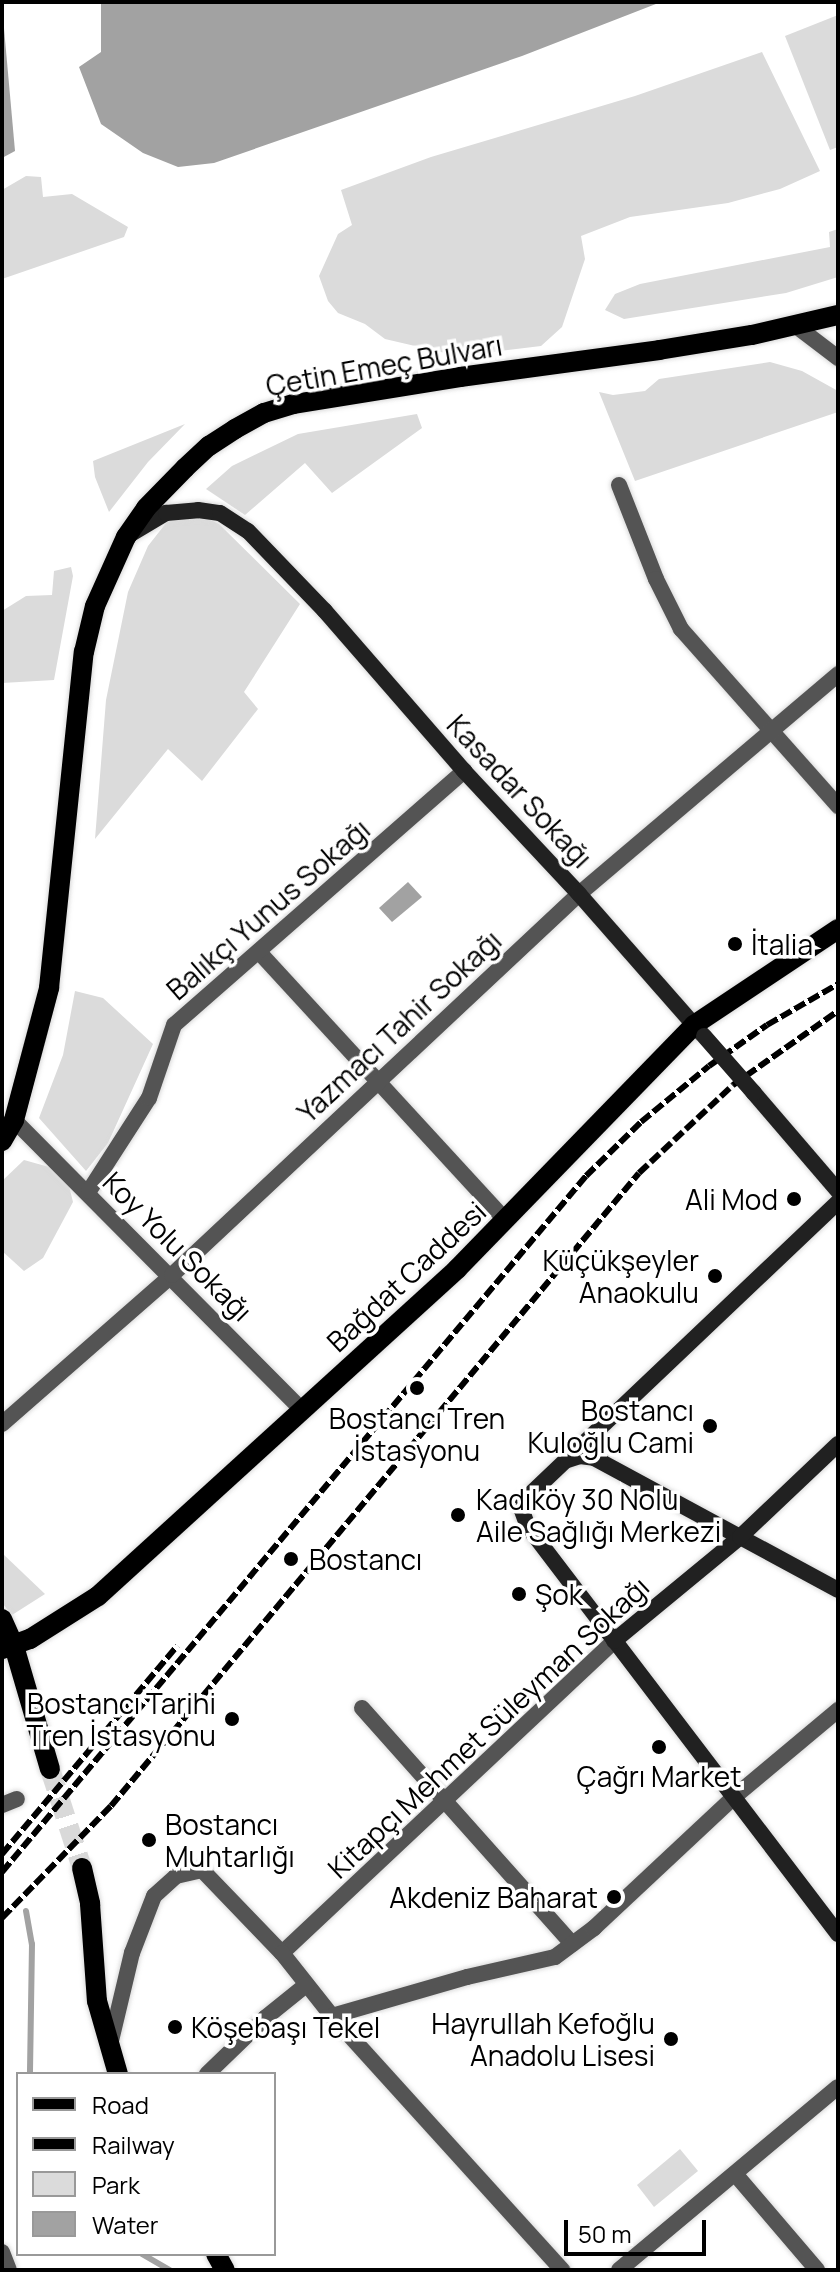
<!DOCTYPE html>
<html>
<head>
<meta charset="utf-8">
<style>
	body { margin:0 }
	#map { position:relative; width:840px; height:2272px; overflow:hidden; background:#fff; font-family:Manrope,sans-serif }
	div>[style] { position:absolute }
	.green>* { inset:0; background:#dbdbdb }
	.water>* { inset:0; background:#a2a2a2 }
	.stream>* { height:6px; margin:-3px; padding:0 3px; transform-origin:3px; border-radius:3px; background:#a2a2a2 }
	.primary-tunnel>* { height:20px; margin-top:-10px; transform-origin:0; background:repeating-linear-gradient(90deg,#d9d9d9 0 20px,transparent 0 30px) }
	.roads { filter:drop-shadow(0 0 2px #dbdbdb) drop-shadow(0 0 2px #dbdbdb) }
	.minor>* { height:16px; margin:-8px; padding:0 8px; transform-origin:8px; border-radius:8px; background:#545454 }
	.secondary>* { height:16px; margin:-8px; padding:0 8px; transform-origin:8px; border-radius:8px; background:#212121 }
	.primary>* { height:20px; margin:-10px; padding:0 10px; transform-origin:10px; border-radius:10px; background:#000 }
	.rail>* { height:6px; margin-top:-3px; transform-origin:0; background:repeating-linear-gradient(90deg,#000 0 12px,transparent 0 16px) }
	.secondary-bridge>* { height:16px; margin:-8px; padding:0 8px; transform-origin:8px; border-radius:8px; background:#212121 }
	.dots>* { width:22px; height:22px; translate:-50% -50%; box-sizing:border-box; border:4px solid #fff; border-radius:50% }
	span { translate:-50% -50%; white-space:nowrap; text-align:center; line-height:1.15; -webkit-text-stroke:7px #fff; paint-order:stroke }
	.street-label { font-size:28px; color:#000 }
	.poi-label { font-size:28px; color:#000 }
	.left { translate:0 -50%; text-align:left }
	.right { translate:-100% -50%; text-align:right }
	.frame { position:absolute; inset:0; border:4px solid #000; pointer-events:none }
	.legend { position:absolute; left:16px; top:2072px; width:260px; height:184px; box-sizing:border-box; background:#fff; border:2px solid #999; margin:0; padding:10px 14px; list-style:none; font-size:24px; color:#000 }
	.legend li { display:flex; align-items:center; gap:16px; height:40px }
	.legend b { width:40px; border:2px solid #999 }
	.scale { position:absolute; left:564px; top:2220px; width:142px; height:36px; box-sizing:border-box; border:4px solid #000; border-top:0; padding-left:10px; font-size:24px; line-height:28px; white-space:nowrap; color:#000; -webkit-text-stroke:6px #fff; paint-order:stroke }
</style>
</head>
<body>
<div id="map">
	<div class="green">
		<div style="clip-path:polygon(838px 15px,838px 147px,830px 150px,785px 36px)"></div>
		<div style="clip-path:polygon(762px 52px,820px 171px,780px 189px,728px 203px,630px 217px,581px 236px,585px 259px,562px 327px,541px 346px,458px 356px,385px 339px,365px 324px,338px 313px,328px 301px,319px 276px,338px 234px,352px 225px,341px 190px,431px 157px,635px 96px)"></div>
		<div style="clip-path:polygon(26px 176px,41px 177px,43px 197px,72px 194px,128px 227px,124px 237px,2px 279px,2px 190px)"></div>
		<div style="clip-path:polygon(838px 229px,838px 277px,786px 293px,624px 319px,605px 310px,615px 294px,640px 284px,830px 247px,829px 232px)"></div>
		<div style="clip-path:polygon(770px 362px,802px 371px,838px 391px,838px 412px,635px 481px,599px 392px,613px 395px,645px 391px,659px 379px)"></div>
		<div style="clip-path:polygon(417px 414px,422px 428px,332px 493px,305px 463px,245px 515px,206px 489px,232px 466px,298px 434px)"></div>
		<div style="clip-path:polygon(185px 424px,148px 462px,109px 512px,95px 477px,93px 461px)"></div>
		<div style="clip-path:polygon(202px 516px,219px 524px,300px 604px,244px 692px,258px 709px,202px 781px,168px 749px,95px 839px,106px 700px,128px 592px,148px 546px,170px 518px)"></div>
		<div style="clip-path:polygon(71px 567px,73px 576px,54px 680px,2px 683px,2px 611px,26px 596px,52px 595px,54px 571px)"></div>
		<div style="clip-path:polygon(75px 991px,103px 998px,153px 1044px,108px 1143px,86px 1171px,39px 1118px,63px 1055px)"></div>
		<div style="clip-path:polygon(24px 1160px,49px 1167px,67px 1178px,73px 1202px,43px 1258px,24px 1271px,2px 1251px,2px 1181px)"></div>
		<div style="clip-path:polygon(2px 1553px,45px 1594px,12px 1615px,2px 1603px)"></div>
		<div style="clip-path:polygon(680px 2149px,698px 2171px,654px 2207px,637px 2185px)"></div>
	</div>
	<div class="water">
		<div style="clip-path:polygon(101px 2px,661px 2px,522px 56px,214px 163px,178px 167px,143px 153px,101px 124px,79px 67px,101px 52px)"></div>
		<div style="clip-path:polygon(2px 6px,15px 151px,2px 158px)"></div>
		<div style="clip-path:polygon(408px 882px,422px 897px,392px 922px,379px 908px)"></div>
	</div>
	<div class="stream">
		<div style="left:26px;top:1911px;width:34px;rotate:80deg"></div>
		<div style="left:32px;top:1944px;width:130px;rotate:90.9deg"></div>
		<div style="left:142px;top:2254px;width:32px;rotate:30deg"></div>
	</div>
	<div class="primary-tunnel">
		<div style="left:50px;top:1769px;width:104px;rotate:72.1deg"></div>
	</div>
	<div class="roads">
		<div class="minor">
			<div style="left:796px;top:326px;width:53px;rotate:37.3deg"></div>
			<div style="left:619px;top:485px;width:101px;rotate:68.5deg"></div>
			<div style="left:656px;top:579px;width:56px;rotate:63.4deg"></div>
			<div style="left:681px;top:629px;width:237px;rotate:48.4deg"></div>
			<div style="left:259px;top:952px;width:365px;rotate:47.4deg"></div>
			<div style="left:14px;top:1120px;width:410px;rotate:45.2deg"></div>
			<div style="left:89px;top:1191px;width:111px;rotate:-57.2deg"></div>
			<div style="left:149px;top:1098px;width:77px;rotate:-71.1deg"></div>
			<div style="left:174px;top:1025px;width:386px;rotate:-41.2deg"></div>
			<div style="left:2px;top:1424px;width:226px;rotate:-41.2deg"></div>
			<div style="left:172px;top:1275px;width:558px;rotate:-43.11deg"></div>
			<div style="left:579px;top:894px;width:340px;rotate:-40.3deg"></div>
			<div style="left:362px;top:1708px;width:316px;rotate:48.3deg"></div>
			<div style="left:2px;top:1805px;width:16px;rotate:-22deg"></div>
			<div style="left:282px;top:1953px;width:456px;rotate:-43.2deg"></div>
			<div style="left:332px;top:2016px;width:343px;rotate:47.8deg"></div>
			<div style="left:110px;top:2045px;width:95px;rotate:-76.6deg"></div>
			<div style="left:132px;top:1953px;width:61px;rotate:-68.9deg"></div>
			<div style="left:154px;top:1896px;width:30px;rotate:-42deg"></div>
			<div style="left:176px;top:1876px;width:27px;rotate:-13deg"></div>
			<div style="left:202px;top:1870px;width:115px;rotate:46.1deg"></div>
			<div style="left:282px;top:1953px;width:80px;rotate:51.6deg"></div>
			<div style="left:332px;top:2016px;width:141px;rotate:-16.1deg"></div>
			<div style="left:467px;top:1977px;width:90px;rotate:-12.8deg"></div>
			<div style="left:555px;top:1957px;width:49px;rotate:-36.6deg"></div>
			<div style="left:594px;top:1928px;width:192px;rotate:-43.1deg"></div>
			<div style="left:734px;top:1797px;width:136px;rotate:-39.9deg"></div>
			<div style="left:207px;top:2074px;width:81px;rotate:-44deg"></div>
			<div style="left:265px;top:2018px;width:53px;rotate:-38.8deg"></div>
			<div style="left:736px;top:2175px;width:125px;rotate:49.5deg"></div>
			<div style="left:2px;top:2252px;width:19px;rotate:69deg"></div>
			<div style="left:619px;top:2270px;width:285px;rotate:-39.9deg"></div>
		</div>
		<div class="secondary">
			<div style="left:131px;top:534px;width:41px;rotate:-31deg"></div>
			<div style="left:166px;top:513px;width:32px;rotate:-5deg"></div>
			<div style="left:198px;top:510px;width:22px;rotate:8deg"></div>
			<div style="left:220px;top:513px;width:33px;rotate:33deg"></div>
			<div style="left:248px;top:531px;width:111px;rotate:46.1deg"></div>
			<div style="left:325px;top:611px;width:212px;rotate:49deg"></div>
			<div style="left:464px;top:771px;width:168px;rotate:46.9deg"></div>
			<div style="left:579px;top:894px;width:185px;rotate:48.7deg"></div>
			<div style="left:754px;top:1093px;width:129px;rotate:49.4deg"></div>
			<div style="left:838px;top:1202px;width:431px;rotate:136.5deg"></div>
			<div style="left:525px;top:1499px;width:10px;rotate:114deg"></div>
			<div style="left:521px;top:1508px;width:20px;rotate:70deg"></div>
			<div style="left:528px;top:1527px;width:512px;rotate:52.7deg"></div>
			<div style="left:568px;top:1460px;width:13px;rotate:-18deg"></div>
			<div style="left:580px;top:1456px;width:14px;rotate:8deg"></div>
			<div style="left:594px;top:1458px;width:277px;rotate:28.4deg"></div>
			<div style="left:614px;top:1641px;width:163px;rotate:-39.5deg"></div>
			<div style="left:740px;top:1537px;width:135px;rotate:-43.5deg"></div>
		</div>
		<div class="primary">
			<div style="left:2px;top:1141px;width:24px;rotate:-60deg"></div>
			<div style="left:14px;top:1120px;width:137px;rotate:-75.1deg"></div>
			<div style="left:49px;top:988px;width:338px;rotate:-84.1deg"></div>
			<div style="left:84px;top:652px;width:47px;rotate:-76.6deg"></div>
			<div style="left:95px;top:606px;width:76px;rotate:-65.8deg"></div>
			<div style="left:126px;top:537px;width:35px;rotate:-55deg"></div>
			<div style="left:146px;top:508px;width:56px;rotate:-45.7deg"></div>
			<div style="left:185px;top:468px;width:33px;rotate:-43deg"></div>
			<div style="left:209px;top:446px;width:31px;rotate:-33deg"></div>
			<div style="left:235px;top:429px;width:33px;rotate:-29deg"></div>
			<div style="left:264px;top:413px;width:31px;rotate:-17deg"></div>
			<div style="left:294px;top:404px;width:168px;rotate:-9.2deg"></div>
			<div style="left:460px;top:377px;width:201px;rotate:-7.7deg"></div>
			<div style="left:659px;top:350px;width:94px;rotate:-9.2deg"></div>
			<div style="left:752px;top:335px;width:88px;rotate:-13.1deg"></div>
			<div style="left:2px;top:1619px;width:30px;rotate:66deg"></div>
			<div style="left:14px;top:1646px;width:128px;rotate:73.7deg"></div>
			<div style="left:2px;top:1649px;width:30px;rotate:-20deg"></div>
			<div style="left:30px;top:1639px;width:80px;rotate:-32.3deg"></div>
			<div style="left:98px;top:1596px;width:486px;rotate:-42.3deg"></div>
			<div style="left:457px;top:1269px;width:340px;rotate:-45.8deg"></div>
			<div style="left:694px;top:1025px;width:173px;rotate:-33.7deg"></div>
			<div style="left:82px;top:1868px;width:37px;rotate:77deg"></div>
			<div style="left:90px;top:1904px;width:97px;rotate:85.9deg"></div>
			<div style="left:97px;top:2001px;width:76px;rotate:74deg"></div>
			<div style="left:216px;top:2254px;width:18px;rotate:61deg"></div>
		</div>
	</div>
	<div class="rail">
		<div style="left:2px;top:1854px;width:272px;rotate:-49.9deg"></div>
		<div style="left:2px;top:1872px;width:909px;rotate:-50deg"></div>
		<div style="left:586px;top:1176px;width:77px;rotate:-44.5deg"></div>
		<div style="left:641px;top:1122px;width:88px;rotate:-39.5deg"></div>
		<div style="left:709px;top:1066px;width:71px;rotate:-35.3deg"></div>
		<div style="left:767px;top:1025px;width:82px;rotate:-30deg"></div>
		<div style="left:2px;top:1918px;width:156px;rotate:-45.8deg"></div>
		<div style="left:111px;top:1806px;width:824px;rotate:-50.17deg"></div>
		<div style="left:639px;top:1173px;width:129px;rotate:-43.1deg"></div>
		<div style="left:733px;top:1085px;width:128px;rotate:-35.2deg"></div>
	</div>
	<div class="secondary-bridge">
		<div style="left:704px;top:1036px;width:76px;rotate:48.7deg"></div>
	</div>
	<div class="dots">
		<div style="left:735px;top:944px;background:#000"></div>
		<div style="left:794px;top:1199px;background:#000"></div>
		<div style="left:715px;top:1276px;background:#000"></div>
		<div style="left:417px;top:1388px;background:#000"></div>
		<div style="left:710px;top:1426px;background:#000"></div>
		<div style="left:458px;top:1515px;background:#000"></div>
		<div style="left:291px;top:1559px;background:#000"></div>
		<div style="left:519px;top:1594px;background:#000"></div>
		<div style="left:232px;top:1719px;background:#000"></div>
		<div style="left:659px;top:1747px;background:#000"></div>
		<div style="left:149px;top:1840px;background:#000"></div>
		<div style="left:614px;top:1897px;background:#000"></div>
		<div style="left:175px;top:2027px;background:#000"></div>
		<div style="left:671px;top:2039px;background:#000"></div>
	</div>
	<div class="street-label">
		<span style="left:384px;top:365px;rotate:-10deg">Çetin Emeç Bulvarı</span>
		<span style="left:520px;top:791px;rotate:47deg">Kasadar Sokağı</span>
		<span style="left:268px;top:909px;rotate:-41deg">Balıkçı Yunus Sokağı</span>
		<span style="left:399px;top:1026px;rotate:-43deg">Yazmacı Tahir Sokağı</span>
		<span style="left:178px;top:1246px;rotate:45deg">Koy Yolu Sokağı</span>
		<span style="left:406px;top:1276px;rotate:-43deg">Bağdat Caddesi</span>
		<span style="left:488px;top:1727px;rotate:-43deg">Kitapçı Mehmet Süleyman Sokağı</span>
	</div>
	<div class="poi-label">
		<span class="left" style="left:751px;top:944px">İtalia</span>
		<span class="right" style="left:778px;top:1199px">Ali Mod</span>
		<span class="right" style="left:699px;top:1276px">Küçükşeyler<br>Anaokulu</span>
		<span class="right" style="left:694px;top:1426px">Bostancı<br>Kuloğlu Cami</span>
		<span style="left:417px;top:1434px">Bostancı Tren<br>İstasyonu</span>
		<span class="left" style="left:476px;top:1515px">Kadıköy 30 Nolu<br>Aile Sağlığı Merkezi</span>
		<span class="left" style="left:309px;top:1559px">Bostancı</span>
		<span class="left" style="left:535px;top:1594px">Şok</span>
		<span class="right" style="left:216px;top:1719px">Bostancı Tarihi<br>Tren İstasyonu</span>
		<span style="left:659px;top:1776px">Çağrı Market</span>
		<span class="left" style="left:165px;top:1840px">Bostancı<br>Muhtarlığı</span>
		<span class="right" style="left:598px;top:1897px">Akdeniz Baharat</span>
		<span class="right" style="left:655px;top:2039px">Hayrullah Kefoğlu<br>Anadolu Lisesi</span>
		<span class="left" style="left:191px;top:2027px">Köşebaşı Tekel</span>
	</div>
	<div class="frame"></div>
	<ul class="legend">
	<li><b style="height:10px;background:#000"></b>Road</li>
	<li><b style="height:10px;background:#000"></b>Railway</li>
	<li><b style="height:22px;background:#dbdbdb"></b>Park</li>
	<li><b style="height:22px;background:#a2a2a2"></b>Water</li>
	</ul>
	<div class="scale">50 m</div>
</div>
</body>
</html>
